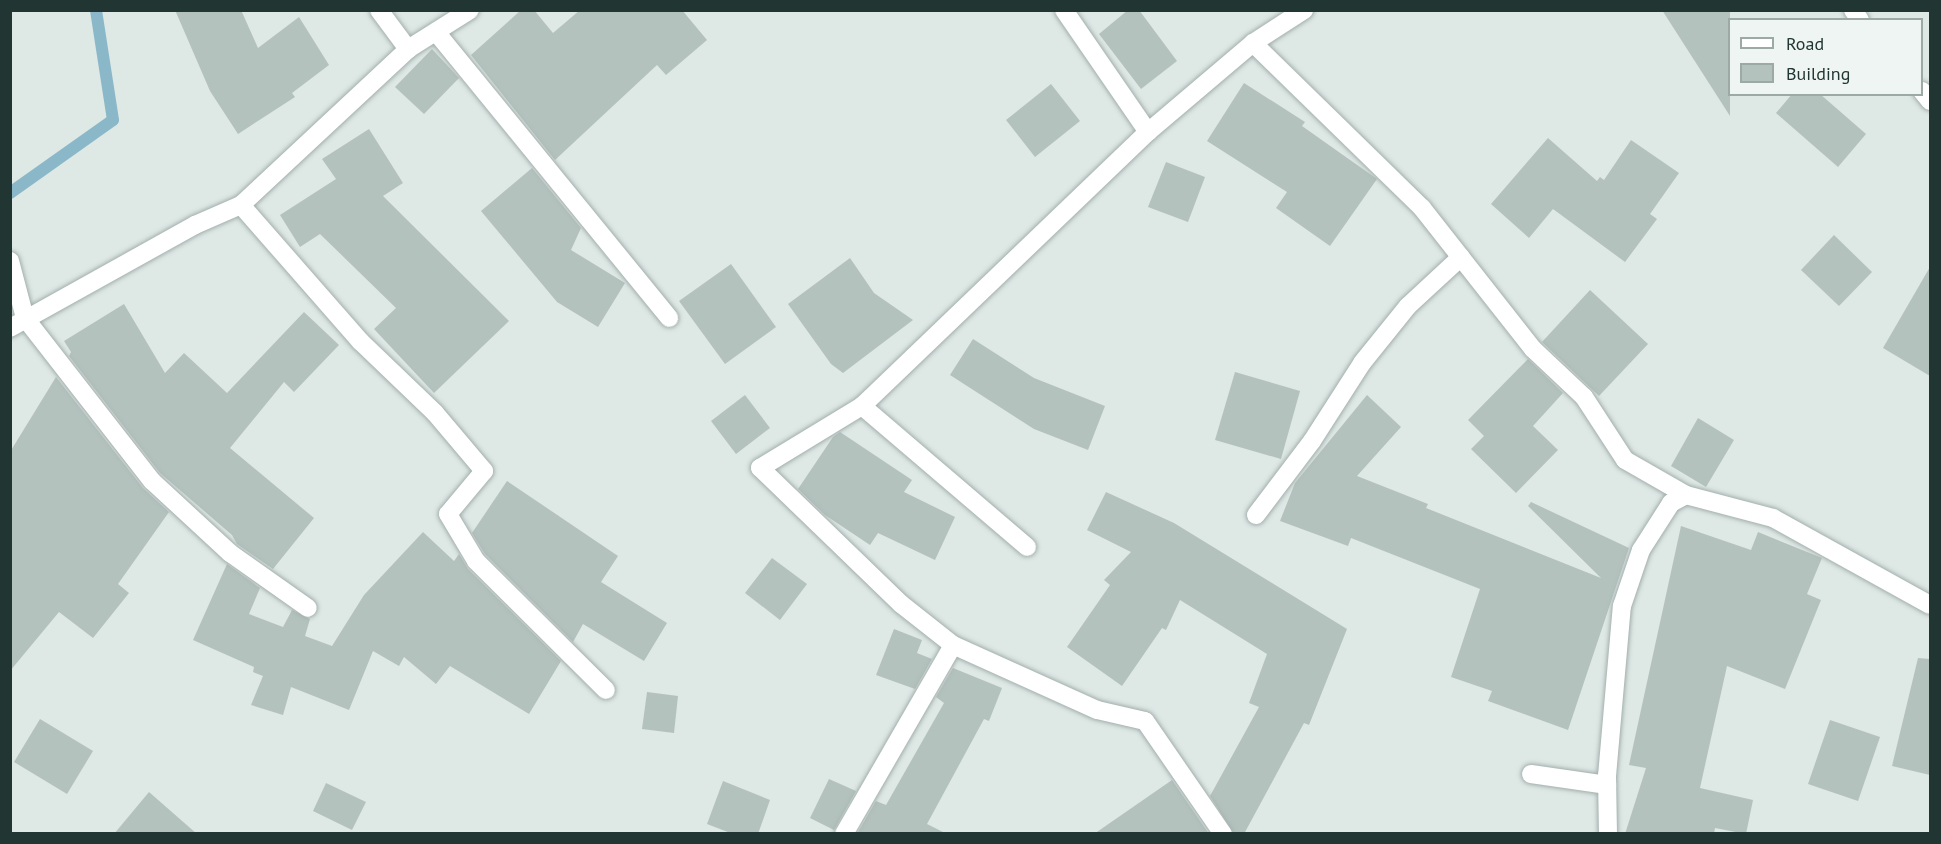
<!DOCTYPE html>
<html>
<head>
<meta charset="utf-8">
<style>
	body { margin:0 }
	#map { position:relative; width:1941px; height:844px; overflow:hidden; background:#dee8e5; font-family:"PT Sans",sans-serif }
	div>[style] { position:absolute }
	.stream>* { height:12px; margin:-6px; padding:0 6px; transform-origin:6px; border-radius:6px; background:#8bb8c8 }
	.building>* { inset:0; background:#b4c2be }
	.roads { filter:drop-shadow(0 0 2px #a2afac) drop-shadow(0 0 2px #a2afac) }
	.street>* { height:18px; margin:-9px; padding:0 9px; transform-origin:9px; border-radius:9px; background:#fff }
	span { translate:-50% -50%; white-space:nowrap; text-align:center; line-height:1.15; -webkit-text-stroke:6px #eef5f2; paint-order:stroke }
	.frame { position:absolute; inset:0; border:12px solid #213632; pointer-events:none }
	.legend { position:absolute; left:1728px; top:18px; width:195px; height:78px; box-sizing:border-box; background:#eef5f2; border:2px solid #9ca9a5; margin:0; padding:8px 10px; list-style:none; font-size:18px; color:#213632 }
	.legend li { display:flex; align-items:center; gap:12px; height:30px }
	.legend b { width:30px; border:2px solid #9ca9a5 }
</style>
</head>
<body>
<div id="map">
	<div class="stream">
		<div style="left:10px;top:193px;width:126px;rotate:-35.3deg"></div>
		<div style="left:113px;top:120px;width:111px;rotate:-98.8deg"></div>
	</div>
	<div class="building">
		<div style="clip-path:polygon(175px 10px,241px 10px,258px 48px,299px 17px,329px 65px,292px 93px,295px 97px,238px 134px,210px 91px)"></div>
		<div style="clip-path:polygon(521px 10px,534px 10px,553px 33px,580px 10px,682px 10px,707px 40px,666px 75px,657px 65px,555px 160px,471px 55px)"></div>
		<div style="clip-path:polygon(1128px 10px,1139px 10px,1177px 61px,1141px 89px,1099px 34px)"></div>
		<div style="clip-path:polygon(1662px 10px,1730px 10px,1730px 116px)"></div>
		<div style="clip-path:polygon(432px 49px,459px 78px,424px 114px,395px 87px)"></div>
		<div style="clip-path:polygon(1244px 83px,1305px 122px,1302px 126px,1377px 179px,1330px 246px,1276px 208px,1287px 192px,1207px 141px)"></div>
		<div style="clip-path:polygon(1051px 84px,1080px 121px,1035px 157px,1006px 120px)"></div>
		<div style="clip-path:polygon(1792px 94px,1820px 94px,1866px 134px,1838px 167px,1776px 113px)"></div>
		<div style="clip-path:polygon(369px 129px,403px 183px,383px 196px,509px 321px,434px 393px,374px 329px,396px 308px,320px 234px,300px 247px,280px 215px,336px 179px,322px 159px)"></div>
		<div style="clip-path:polygon(1548px 138px,1597px 181px,1600px 177px,1604px 180px,1631px 140px,1679px 173px,1650px 214px,1657px 219px,1625px 262px,1553px 209px,1529px 238px,1491px 204px)"></div>
		<div style="clip-path:polygon(1166px 162px,1205px 177px,1188px 222px,1148px 207px)"></div>
		<div style="clip-path:polygon(532px 168px,581px 228px,571px 250px,625px 283px,598px 327px,557px 302px,481px 211px)"></div>
		<div style="clip-path:polygon(1834px 235px,1872px 272px,1839px 306px,1801px 270px)"></div>
		<div style="clip-path:polygon(850px 258px,874px 293px,913px 320px,843px 373px,831px 364px,788px 304px)"></div>
		<div style="clip-path:polygon(731px 264px,776px 327px,725px 364px,679px 301px)"></div>
		<div style="clip-path:polygon(1930px 267px,1930px 376px,1883px 348px)"></div>
		<div style="clip-path:polygon(1590px 290px,1648px 344px,1599px 396px,1542px 342px)"></div>
		<div style="clip-path:polygon(124px 304px,165px 373px,184px 353px,227px 393px,304px 312px,339px 345px,294px 392px,284px 382px,230px 448px,314px 518px,273px 569px,237px 544px,232px 535px,160px 473px,69px 356px,71px 352px,64px 341px)"></div>
		<div style="clip-path:polygon(973px 339px,1034px 378px,1105px 406px,1088px 450px,1034px 429px,950px 375px)"></div>
		<div style="clip-path:polygon(1528px 359px,1563px 393px,1533px 426px,1558px 450px,1516px 493px,1471px 449px,1484px 436px,1468px 420px)"></div>
		<div style="clip-path:polygon(1235px 372px,1300px 391px,1281px 459px,1215px 440px)"></div>
		<div style="clip-path:polygon(56px 377px,143px 488px,169px 512px,118px 584px,129px 593px,93px 638px,59px 612px,10px 671px,10px 452px)"></div>
		<div style="clip-path:polygon(745px 395px,770px 428px,736px 454px,711px 421px)"></div>
		<div style="clip-path:polygon(1367px 395px,1401px 427px,1357px 476px,1428px 504px,1426px 508px,1601px 578px,1528px 506px,1531px 502px,1629px 548px,1568px 730px,1488px 701px,1492px 691px,1451px 677px,1480px 589px,1351px 538px,1348px 546px,1280px 521px,1295px 483px)"></div>
		<div style="clip-path:polygon(1698px 418px,1734px 440px,1706px 487px,1671px 466px)"></div>
		<div style="clip-path:polygon(840px 432px,912px 480px,904px 492px,955px 517px,935px 560px,878px 533px,870px 545px,825px 515px,798px 489px,833px 437px)"></div>
		<div style="clip-path:polygon(507px 481px,618px 556px,601px 582px,667px 623px,644px 661px,583px 624px,573px 642px,485px 554px,472px 533px)"></div>
		<div style="clip-path:polygon(1106px 492px,1174px 523px,1347px 629px,1309px 725px,1304px 723px,1244px 834px,1234px 834px,1210px 796px,1259px 707px,1249px 703px,1267px 654px,1180px 600px,1166px 630px,1162px 628px,1122px 686px,1067px 647px,1110px 585px,1104px 580px,1131px 552px,1087px 530px)"></div>
		<div style="clip-path:polygon(1681px 526px,1751px 550px,1758px 532px,1822px 558px,1807px 594px,1821px 600px,1785px 689px,1727px 666px,1700px 788px,1753px 800px,1746px 834px,1715px 828px,1714px 834px,1625px 834px,1646px 768px,1629px 765px)"></div>
		<div style="clip-path:polygon(423px 532px,454px 561px,459px 554px,468px 569px,561px 661px,529px 714px,450px 666px,436px 684px,404px 657px,399px 666px,373px 651px,349px 710px,291px 687px,283px 715px,251px 705px,263px 676px,253px 672px,254px 667px,193px 640px,227px 564px,260px 588px,249px 614px,283px 627px,292px 610px,310px 619px,305px 636px,332px 646px,364px 595px)"></div>
		<div style="clip-path:polygon(772px 558px,807px 584px,780px 620px,745px 593px)"></div>
		<div style="clip-path:polygon(894px 629px,922px 640px,917px 653px,932px 659px,915px 689px,876px 675px)"></div>
		<div style="clip-path:polygon(1918px 658px,1930px 659px,1930px 775px,1892px 766px)"></div>
		<div style="clip-path:polygon(953px 668px,1002px 688px,989px 721px,984px 719px,927px 824px,947px 834px,857px 834px,876px 801px,886px 805px,944px 703px,936px 697px)"></div>
		<div style="clip-path:polygon(647px 692px,678px 696px,674px 733px,642px 729px)"></div>
		<div style="clip-path:polygon(40px 719px,93px 751px,67px 794px,14px 762px)"></div>
		<div style="clip-path:polygon(1830px 720px,1880px 737px,1858px 801px,1808px 784px)"></div>
		<div style="clip-path:polygon(829px 779px,856px 791px,834px 830px,810px 818px)"></div>
		<div style="clip-path:polygon(1172px 780px,1209px 834px,1094px 834px)"></div>
		<div style="clip-path:polygon(723px 781px,770px 800px,758px 834px,733px 834px,707px 824px)"></div>
		<div style="clip-path:polygon(326px 783px,366px 802px,352px 830px,313px 811px)"></div>
		<div style="clip-path:polygon(149px 792px,197px 834px,114px 834px)"></div>
	</div>
	<div class="roads">
		<div class="street">
			<div style="left:379px;top:10px;width:49px;rotate:53.4deg"></div>
			<div style="left:1064px;top:10px;width:148px;rotate:55.5deg"></div>
			<div style="left:1853px;top:10px;width:12px;rotate:55deg"></div>
			<div style="left:436px;top:32px;width:369px;rotate:50.8deg"></div>
			<div style="left:1253px;top:43px;width:236px;rotate:44.3deg"></div>
			<div style="left:1422px;top:208px;width:179px;rotate:51.8deg"></div>
			<div style="left:1533px;top:349px;width:70px;rotate:43.3deg"></div>
			<div style="left:1584px;top:397px;width:75px;rotate:56.9deg"></div>
			<div style="left:1625px;top:460px;width:70px;rotate:29.8deg"></div>
			<div style="left:1922px;top:91px;width:13px;rotate:51deg"></div>
			<div style="left:241px;top:205px;width:181px;rotate:48.8deg"></div>
			<div style="left:360px;top:341px;width:104px;rotate:43.8deg"></div>
			<div style="left:435px;top:413px;width:76px;rotate:49.8deg"></div>
			<div style="left:484px;top:471px;width:56px;rotate:129.9deg"></div>
			<div style="left:448px;top:514px;width:55px;rotate:59.2deg"></div>
			<div style="left:476px;top:561px;width:183px;rotate:44.8deg"></div>
			<div style="left:10px;top:261px;width:59px;rotate:75.3deg"></div>
			<div style="left:25px;top:318px;width:207px;rotate:52.1deg"></div>
			<div style="left:152px;top:481px;width:106px;rotate:42.7deg"></div>
			<div style="left:230px;top:553px;width:95px;rotate:35.2deg"></div>
			<div style="left:10px;top:328px;width:212px;rotate:-29.1deg"></div>
			<div style="left:195px;top:225px;width:50px;rotate:-23.5deg"></div>
			<div style="left:241px;top:205px;width:229px;rotate:-43deg"></div>
			<div style="left:408px;top:49px;width:73px;rotate:-32.2deg"></div>
			<div style="left:862px;top:406px;width:217px;rotate:40.5deg"></div>
			<div style="left:1256px;top:515px;width:93px;rotate:-52.9deg"></div>
			<div style="left:1312px;top:441px;width:93px;rotate:-57.3deg"></div>
			<div style="left:1362px;top:363px;width:73px;rotate:-51.1deg"></div>
			<div style="left:1408px;top:306px;width:72px;rotate:-42.8deg"></div>
			<div style="left:1531px;top:774px;width:77px;rotate:8.2deg"></div>
			<div style="left:844px;top:834px;width:218px;rotate:-60deg"></div>
			<div style="left:1223px;top:834px;width:137px;rotate:-124.6deg"></div>
			<div style="left:1145px;top:721px;width:49px;rotate:-167.1deg"></div>
			<div style="left:1097px;top:710px;width:158px;rotate:-155.7deg"></div>
			<div style="left:953px;top:645px;width:66px;rotate:-141.7deg"></div>
			<div style="left:901px;top:604px;width:196px;rotate:-136deg"></div>
			<div style="left:760px;top:468px;width:119px;rotate:-31.3deg"></div>
			<div style="left:862px;top:406px;width:396px;rotate:-43.8deg"></div>
			<div style="left:1148px;top:132px;width:138px;rotate:-40.3deg"></div>
			<div style="left:1253px;top:43px;width:61px;rotate:-32.9deg"></div>
			<div style="left:1608px;top:834px;width:58px;rotate:-91deg"></div>
			<div style="left:1607px;top:776px;width:171px;rotate:-85deg"></div>
			<div style="left:1622px;top:606px;width:59px;rotate:-71.3deg"></div>
			<div style="left:1641px;top:550px;width:56px;rotate:-57.4deg"></div>
			<div style="left:1671px;top:503px;width:17px;rotate:-28deg"></div>
			<div style="left:1686px;top:495px;width:90px;rotate:14.8deg"></div>
			<div style="left:1773px;top:518px;width:179px;rotate:29deg"></div>
		</div>
	</div>
	<div class="frame"></div>
	<ul class="legend">
	<li><b style="height:8px;background:#fff"></b>Road</li>
	<li><b style="height:16px;background:#b4c2be"></b>Building</li>
	</ul>
</div>
</body>
</html>
